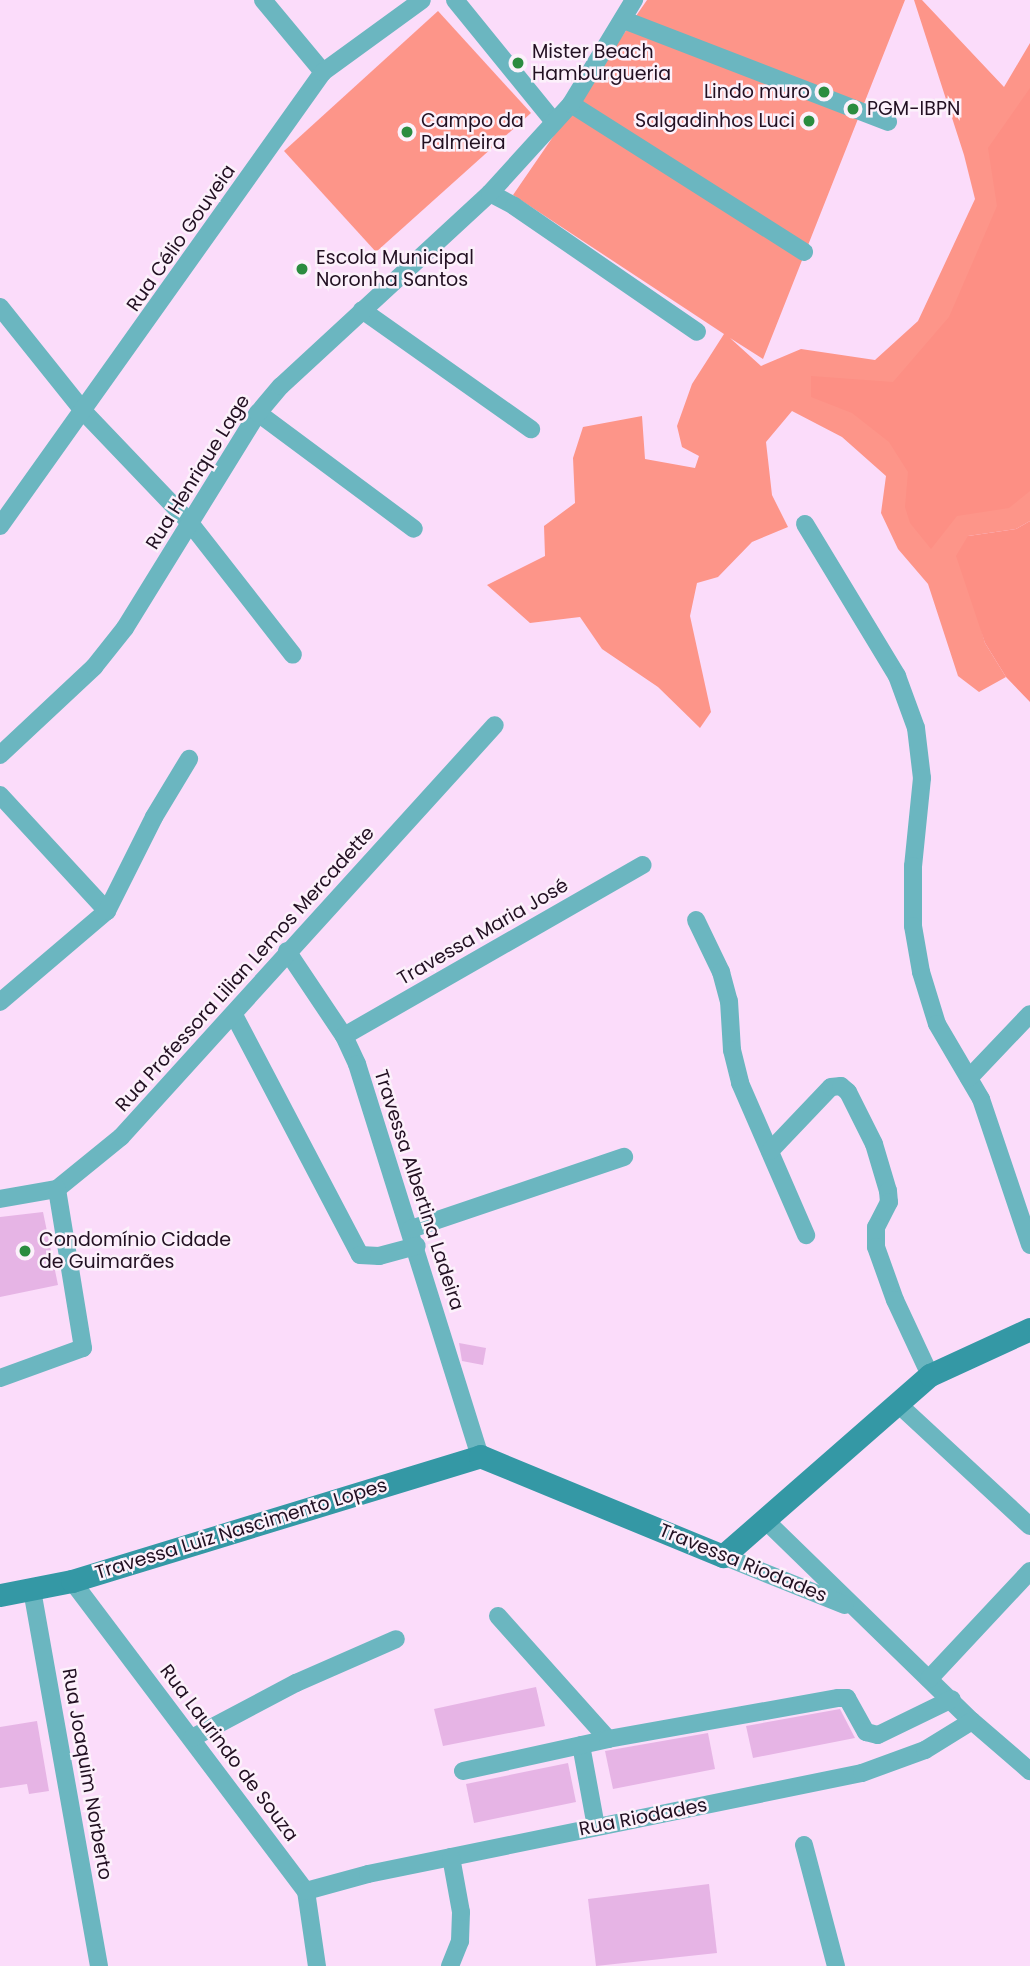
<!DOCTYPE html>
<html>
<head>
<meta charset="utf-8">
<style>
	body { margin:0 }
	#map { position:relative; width:1030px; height:1966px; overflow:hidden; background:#fbdcfa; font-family:Poppins,sans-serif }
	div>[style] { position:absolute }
	.green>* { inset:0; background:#fd9589 }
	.forest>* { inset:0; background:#fd8f84 }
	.building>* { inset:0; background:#e6b4e5 }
	.street>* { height:18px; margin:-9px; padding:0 9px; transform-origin:9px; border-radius:9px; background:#6bb6c0 }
	.secondary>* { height:23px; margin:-11.5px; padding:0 11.5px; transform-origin:11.5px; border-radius:11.5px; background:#3498a5 }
	.dots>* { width:19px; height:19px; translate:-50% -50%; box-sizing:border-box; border:4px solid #fcf1fb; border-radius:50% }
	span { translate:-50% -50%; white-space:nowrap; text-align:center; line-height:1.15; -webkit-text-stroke:5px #fcf1fb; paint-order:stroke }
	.poi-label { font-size:19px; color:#221022 }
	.left { translate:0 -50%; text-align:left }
	.right { translate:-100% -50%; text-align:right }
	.street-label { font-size:19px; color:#221022 }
</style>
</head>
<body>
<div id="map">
	<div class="green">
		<div style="clip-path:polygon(647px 0,905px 0,763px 359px,730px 338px,761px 366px,801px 349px,875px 360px,918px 321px,975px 199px,964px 155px,914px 0,922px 0,1004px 87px,1030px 43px,1030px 521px,1016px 529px,968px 536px,975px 607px,985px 643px,1006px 677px,979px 692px,958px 676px,928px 584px,898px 549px,881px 513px,886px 476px,842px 437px,792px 411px,766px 442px,772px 495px,788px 527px,752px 542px,718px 577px,697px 583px,690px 616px,711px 712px,700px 728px,658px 687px,602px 649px,580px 617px,530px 623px,487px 585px,545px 556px,544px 526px,575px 503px,573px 458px,583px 427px,642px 416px,645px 459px,695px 468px,699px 456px,682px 447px,677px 426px,692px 384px,724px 334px,513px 195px)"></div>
		<div style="clip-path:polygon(438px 11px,531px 113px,376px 252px,284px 151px)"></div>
	</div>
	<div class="forest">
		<div style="clip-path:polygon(1030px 88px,1030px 491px,1009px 508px,957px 516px,931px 549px,910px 523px,905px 507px,908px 472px,889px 442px,852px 413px,811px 397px,811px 376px,893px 382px,949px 317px,997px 206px,988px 148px)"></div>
		<div style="clip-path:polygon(1030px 521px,1030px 702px,1006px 677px,985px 643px,956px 556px,968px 536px,1016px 529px)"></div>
	</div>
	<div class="building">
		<div style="clip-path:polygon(43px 1212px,58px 1285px,0 1297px,0 1217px)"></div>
		<div style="clip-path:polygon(459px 1343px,486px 1348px,483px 1365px,462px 1361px)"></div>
		<div style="clip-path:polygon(536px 1687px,545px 1726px,443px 1746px,434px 1709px)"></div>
		<div style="clip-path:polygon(840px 1709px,855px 1738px,753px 1758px,746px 1726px)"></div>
		<div style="clip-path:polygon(37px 1721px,49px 1791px,29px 1794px,27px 1784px,0 1788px,0 1727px)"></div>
		<div style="clip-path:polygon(708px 1733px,715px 1769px,613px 1789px,605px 1751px)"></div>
		<div style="clip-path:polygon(568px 1763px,576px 1802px,474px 1823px,466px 1784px)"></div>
		<div style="clip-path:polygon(709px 1884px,717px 1953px,596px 1966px,588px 1899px)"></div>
	</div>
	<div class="street">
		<div style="left:263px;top:0;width:94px;rotate:50.2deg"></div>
		<div style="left:455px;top:0;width:157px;rotate:50.9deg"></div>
		<div style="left:624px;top:20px;width:283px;rotate:21.1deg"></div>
		<div style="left:571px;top:104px;width:276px;rotate:32.4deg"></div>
		<div style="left:490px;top:193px;width:27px;rotate:28deg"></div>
		<div style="left:514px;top:206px;width:222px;rotate:34.5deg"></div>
		<div style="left:0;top:307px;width:134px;rotate:51.3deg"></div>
		<div style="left:84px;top:412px;width:153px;rotate:46.3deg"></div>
		<div style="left:190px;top:523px;width:167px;rotate:52deg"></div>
		<div style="left:362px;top:310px;width:207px;rotate:35.2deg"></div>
		<div style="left:258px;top:413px;width:194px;rotate:36.6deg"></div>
		<div style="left:805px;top:524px;width:178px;rotate:58.8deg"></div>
		<div style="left:897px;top:676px;width:55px;rotate:69.9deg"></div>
		<div style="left:916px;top:728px;width:50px;rotate:83.2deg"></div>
		<div style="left:922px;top:778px;width:88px;rotate:95.8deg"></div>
		<div style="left:913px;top:866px;width:60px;rotate:90deg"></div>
		<div style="left:913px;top:926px;width:47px;rotate:80.1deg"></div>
		<div style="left:921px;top:972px;width:54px;rotate:72.9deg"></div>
		<div style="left:937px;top:1024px;width:87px;rotate:59.6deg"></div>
		<div style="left:981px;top:1099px;width:154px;rotate:71.4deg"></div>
		<div style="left:0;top:526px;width:557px;rotate:-54.57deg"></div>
		<div style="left:323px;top:72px;width:122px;rotate:-36deg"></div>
		<div style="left:0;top:755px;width:129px;rotate:-43.1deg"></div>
		<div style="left:94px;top:667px;width:50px;rotate:-51.5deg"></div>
		<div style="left:125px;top:628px;width:253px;rotate:-58.3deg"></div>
		<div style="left:258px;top:413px;width:35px;rotate:-50deg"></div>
		<div style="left:281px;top:386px;width:284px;rotate:-42.7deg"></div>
		<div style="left:490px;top:193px;width:120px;rotate:-47.7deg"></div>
		<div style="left:571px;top:104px;width:122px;rotate:-58.8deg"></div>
		<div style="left:0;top:795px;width:158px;rotate:47.3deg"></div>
		<div style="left:696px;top:920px;width:58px;rotate:64.3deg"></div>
		<div style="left:721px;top:972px;width:30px;rotate:75deg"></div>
		<div style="left:729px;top:1001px;width:49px;rotate:86.5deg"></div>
		<div style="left:732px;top:1050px;width:34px;rotate:76deg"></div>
		<div style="left:740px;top:1083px;width:166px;rotate:66.5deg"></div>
		<div style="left:287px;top:951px;width:102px;rotate:56.2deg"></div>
		<div style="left:344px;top:1036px;width:31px;rotate:65deg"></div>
		<div style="left:357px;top:1064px;width:411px;rotate:72.6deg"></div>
		<div style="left:0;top:1002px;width:140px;rotate:-40.4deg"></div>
		<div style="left:107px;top:911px;width:105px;rotate:-63.4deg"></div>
		<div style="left:154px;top:817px;width:68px;rotate:-58.9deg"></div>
		<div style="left:234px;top:1015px;width:271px;rotate:62.3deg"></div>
		<div style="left:360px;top:1255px;width:19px;rotate:3deg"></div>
		<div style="left:379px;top:1256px;width:39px;rotate:-15deg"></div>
		<div style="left:344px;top:1036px;width:344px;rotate:-29.8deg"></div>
		<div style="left:969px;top:1078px;width:88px;rotate:-46.4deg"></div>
		<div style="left:770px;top:1151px;width:88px;rotate:-46.4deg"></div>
		<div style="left:831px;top:1087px;width:10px;rotate:-6deg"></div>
		<div style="left:841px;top:1086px;width:9px;rotate:41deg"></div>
		<div style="left:848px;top:1092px;width:58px;rotate:63.4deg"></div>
		<div style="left:874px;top:1144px;width:49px;rotate:73.4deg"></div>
		<div style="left:888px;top:1191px;width:11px;rotate:85deg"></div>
		<div style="left:889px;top:1202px;width:28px;rotate:117deg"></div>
		<div style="left:876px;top:1227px;width:20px;rotate:90deg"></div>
		<div style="left:876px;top:1247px;width:56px;rotate:70.3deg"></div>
		<div style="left:895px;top:1300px;width:83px;rotate:65deg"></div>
		<div style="left:0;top:1199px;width:58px;rotate:-10deg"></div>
		<div style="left:57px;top:1189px;width:82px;rotate:-39.1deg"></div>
		<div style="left:121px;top:1137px;width:556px;rotate:-47.77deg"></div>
		<div style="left:411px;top:1229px;width:225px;rotate:-18.7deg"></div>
		<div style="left:0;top:1378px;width:88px;rotate:-19.9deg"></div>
		<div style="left:83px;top:1348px;width:161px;rotate:-99.3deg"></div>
		<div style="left:897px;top:1403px;width:181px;rotate:42.8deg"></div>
		<div style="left:764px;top:1519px;width:290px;rotate:44.2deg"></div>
		<div style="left:972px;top:1721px;width:77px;rotate:40.8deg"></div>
		<div style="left:723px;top:1556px;width:131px;rotate:21.9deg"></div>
		<div style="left:72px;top:1581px;width:388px;rotate:53deg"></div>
		<div style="left:306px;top:1891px;width:76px;rotate:81.7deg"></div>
		<div style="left:32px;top:1590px;width:382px;rotate:79.9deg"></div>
		<div style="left:498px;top:1616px;width:165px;rotate:48.2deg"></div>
		<div style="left:929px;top:1679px;width:148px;rotate:-46.9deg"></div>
		<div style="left:192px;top:1738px;width:118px;rotate:-27.9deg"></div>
		<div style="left:296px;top:1683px;width:109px;rotate:-23.7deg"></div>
		<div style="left:581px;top:1745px;width:83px;rotate:79.6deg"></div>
		<div style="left:463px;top:1771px;width:148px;rotate:-12.4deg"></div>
		<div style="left:608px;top:1739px;width:234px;rotate:-10.1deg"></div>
		<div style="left:838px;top:1698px;width:9px"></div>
		<div style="left:847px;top:1698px;width:39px;rotate:61deg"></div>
		<div style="left:866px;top:1732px;width:12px;rotate:14deg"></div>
		<div style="left:878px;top:1735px;width:82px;rotate:-25.9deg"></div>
		<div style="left:804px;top:1845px;width:125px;rotate:75.2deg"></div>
		<div style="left:306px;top:1891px;width:64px;rotate:-15.3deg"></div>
		<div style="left:368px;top:1874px;width:504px;rotate:-11.56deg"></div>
		<div style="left:862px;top:1773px;width:67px;rotate:-20.1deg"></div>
		<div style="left:925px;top:1750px;width:55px;rotate:-31.7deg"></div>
		<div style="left:450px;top:1966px;width:27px;rotate:-68deg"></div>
		<div style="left:460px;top:1941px;width:29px;rotate:-88deg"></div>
		<div style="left:461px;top:1912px;width:56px;rotate:-100.3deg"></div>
	</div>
	<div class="secondary">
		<div style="left:0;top:1595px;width:73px;rotate:-11deg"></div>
		<div style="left:72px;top:1581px;width:427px;rotate:-17deg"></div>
		<div style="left:480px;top:1456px;width:263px;rotate:22.4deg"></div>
		<div style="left:723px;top:1556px;width:275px;rotate:-41.2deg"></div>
		<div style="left:930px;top:1375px;width:110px;rotate:-24.7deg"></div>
	</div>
	<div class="dots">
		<div style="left:518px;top:63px;background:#2b8c3f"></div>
		<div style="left:824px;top:92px;background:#2b8c3f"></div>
		<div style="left:853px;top:109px;background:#2b8c3f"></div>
		<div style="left:809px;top:121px;background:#2b8c3f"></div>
		<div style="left:407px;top:132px;background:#2b8c3f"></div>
		<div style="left:302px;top:269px;background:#2b8c3f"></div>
		<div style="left:25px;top:1251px;background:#2b8c3f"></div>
	</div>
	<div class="poi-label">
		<span class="left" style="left:532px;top:63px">Mister Beach<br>Hamburgueria</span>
		<span class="right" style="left:810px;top:92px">Lindo muro</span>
		<span class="left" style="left:867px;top:109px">PGM-IBPN</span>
		<span class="left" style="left:421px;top:132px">Campo da<br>Palmeira</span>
		<span class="right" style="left:795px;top:121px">Salgadinhos Luci</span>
		<span class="left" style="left:316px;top:269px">Escola Municipal<br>Noronha Santos</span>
		<span class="left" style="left:39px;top:1251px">Condomínio Cidade<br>de Guimarães</span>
	</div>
	<div class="street-label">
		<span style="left:181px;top:238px;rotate:-55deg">Rua Célio Gouveia</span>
		<span style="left:198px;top:472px;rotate:-58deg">Rua Henrique Lage</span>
		<span style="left:483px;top:932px;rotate:-30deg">Travessa Maria José</span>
		<span style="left:245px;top:969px;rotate:-48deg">Rua Professora Lilian Lemos Mercadette</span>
		<span style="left:419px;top:1190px;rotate:72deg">Travessa Albertina Ladeira</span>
		<span style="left:241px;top:1529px;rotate:-17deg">Travessa Luiz Nascimento Lopes</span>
		<span style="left:743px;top:1563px;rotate:22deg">Travessa Riodades</span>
		<span style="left:229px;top:1753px;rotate:53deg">Rua Laurindo de Souza</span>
		<span style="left:87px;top:1774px;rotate:80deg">Rua Joaquim Norberto</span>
		<span style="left:643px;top:1817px;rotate:-11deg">Rua Riodades</span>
	</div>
</div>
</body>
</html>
